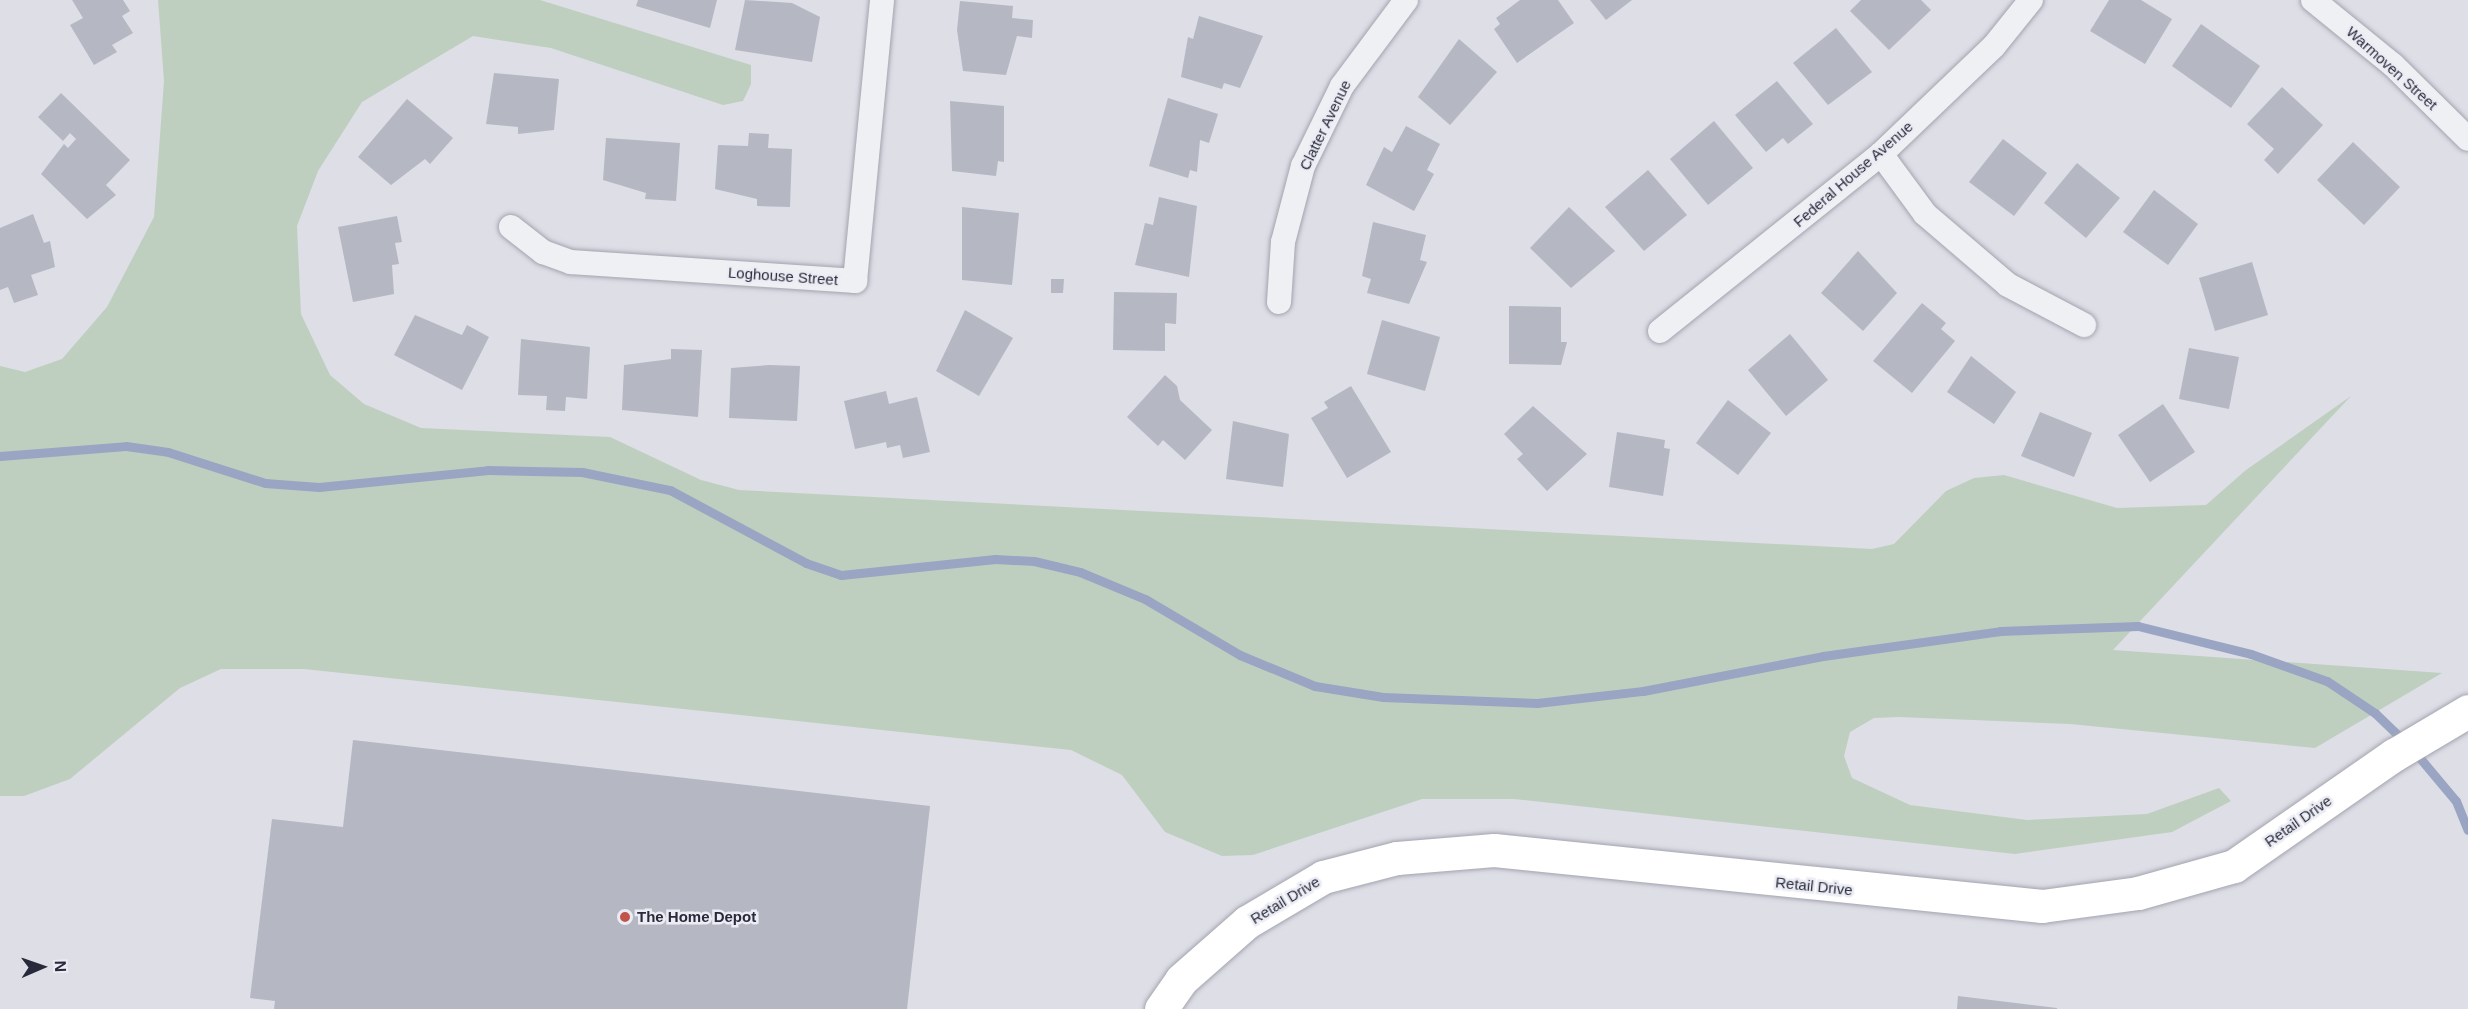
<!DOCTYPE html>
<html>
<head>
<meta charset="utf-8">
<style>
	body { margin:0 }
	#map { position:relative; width:2468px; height:1009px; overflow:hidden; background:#dddee6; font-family:Helvetica,sans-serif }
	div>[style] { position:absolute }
	.green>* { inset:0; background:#bfcfbf }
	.stream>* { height:9px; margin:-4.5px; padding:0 4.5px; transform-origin:4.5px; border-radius:4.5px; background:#9aa5c3 }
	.building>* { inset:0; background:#b5b7c2 }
	.roads { filter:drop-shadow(0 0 2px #a3a4af) drop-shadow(0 0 2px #a3a4af) }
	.street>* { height:24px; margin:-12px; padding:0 12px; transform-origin:12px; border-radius:12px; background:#eff0f4 }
	.secondary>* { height:33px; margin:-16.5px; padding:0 16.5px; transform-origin:16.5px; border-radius:16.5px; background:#fff }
	.dots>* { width:16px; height:16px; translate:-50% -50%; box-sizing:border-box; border:3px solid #ecedf4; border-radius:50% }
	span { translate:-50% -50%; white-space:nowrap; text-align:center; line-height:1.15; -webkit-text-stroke:5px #ecedf4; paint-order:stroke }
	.street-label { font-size:15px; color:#282a3b }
	.poi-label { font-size:15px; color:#282a3b; font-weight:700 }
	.left { translate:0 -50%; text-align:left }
	.north { position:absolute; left:12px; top:937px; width:60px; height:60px; -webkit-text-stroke:4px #ecedf4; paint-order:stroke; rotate:88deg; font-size:16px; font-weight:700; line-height:24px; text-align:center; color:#282a3b }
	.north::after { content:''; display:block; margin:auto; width:21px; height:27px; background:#282a3b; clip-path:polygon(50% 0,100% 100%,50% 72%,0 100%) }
</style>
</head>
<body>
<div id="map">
	<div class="green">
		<div style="clip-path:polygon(158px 0,540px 0,751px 65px,751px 84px,743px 101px,723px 105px,551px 48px,473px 36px,362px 102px,318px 171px,297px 226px,301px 314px,330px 375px,364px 404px,421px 428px,610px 437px,701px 480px,739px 490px,1872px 549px,1894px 544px,1946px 491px,1974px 478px,2004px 475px,2117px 508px,2206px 505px,2246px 470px,2351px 396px,2113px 650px,2442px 673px,2315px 748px,2070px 724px,1899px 717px,1874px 718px,1850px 732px,1844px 756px,1852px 778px,1910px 805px,2027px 820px,2147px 814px,2219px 788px,2231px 801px,2172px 832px,2015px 854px,1514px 799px,1422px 799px,1253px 855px,1222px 856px,1165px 832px,1122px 775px,1071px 750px,304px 669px,221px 669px,180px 688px,70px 779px,24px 796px,0 796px,0 366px,25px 372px,62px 359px,107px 307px,154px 217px,164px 81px)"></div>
	</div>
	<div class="stream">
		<div style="left:0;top:456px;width:126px;rotate:-4.5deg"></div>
		<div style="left:126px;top:446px;width:42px;rotate:8.1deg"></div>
		<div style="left:168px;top:452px;width:102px;rotate:17.7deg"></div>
		<div style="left:265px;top:483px;width:54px;rotate:4.2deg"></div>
		<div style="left:319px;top:487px;width:170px;rotate:-5.7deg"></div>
		<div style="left:488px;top:470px;width:94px;rotate:1.2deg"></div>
		<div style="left:582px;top:472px;width:90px;rotate:11.6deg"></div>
		<div style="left:670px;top:490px;width:154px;rotate:28.2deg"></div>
		<div style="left:806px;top:563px;width:37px;rotate:19deg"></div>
		<div style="left:841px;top:575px;width:155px;rotate:-5.9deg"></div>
		<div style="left:995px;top:559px;width:39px;rotate:3deg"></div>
		<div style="left:1034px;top:561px;width:47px;rotate:13.4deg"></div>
		<div style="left:1080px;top:572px;width:70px;rotate:22.6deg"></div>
		<div style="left:1145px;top:599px;width:110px;rotate:30.5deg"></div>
		<div style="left:1240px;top:655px;width:81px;rotate:22.5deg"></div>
		<div style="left:1315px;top:686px;width:69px;rotate:9.2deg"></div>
		<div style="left:1383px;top:697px;width:154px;rotate:2.2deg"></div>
		<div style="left:1537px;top:703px;width:107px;rotate:-6.5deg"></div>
		<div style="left:1643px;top:691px;width:183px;rotate:-11deg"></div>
		<div style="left:1823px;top:656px;width:179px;rotate:-8deg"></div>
		<div style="left:2000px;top:631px;width:138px;rotate:-2.1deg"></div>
		<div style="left:2138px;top:626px;width:116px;rotate:13.9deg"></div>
		<div style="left:2251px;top:654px;width:81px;rotate:19.6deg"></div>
		<div style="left:2327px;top:681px;width:58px;rotate:33.7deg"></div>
		<div style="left:2375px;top:713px;width:40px;rotate:44deg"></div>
		<div style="left:2414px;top:751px;width:65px;rotate:50deg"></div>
		<div style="left:2456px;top:801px;width:31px;rotate:68deg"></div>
	</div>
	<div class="building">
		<div style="clip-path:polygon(72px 0,123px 0,130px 11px,122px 16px,133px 33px,112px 45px,117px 52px,94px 65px,70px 25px,83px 18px)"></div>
		<div style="clip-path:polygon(638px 0,717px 0,710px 28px,636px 6px)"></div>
		<div style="clip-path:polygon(745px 0,792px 3px,820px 17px,812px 62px,735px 50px)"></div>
		<div style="clip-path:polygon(1520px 0,1558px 0,1574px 23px,1517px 63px,1494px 29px,1500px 24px,1496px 18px)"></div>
		<div style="clip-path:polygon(1590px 0,1632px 0,1606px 20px)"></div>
		<div style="clip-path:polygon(1861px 0,1921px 0,1931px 10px,1889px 50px,1850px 11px)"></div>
		<div style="clip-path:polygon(2109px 0,2141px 0,2172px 19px,2145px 64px,2090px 31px)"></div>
		<div style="clip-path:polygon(960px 1px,1013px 6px,1012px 18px,1033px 20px,1032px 38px,1017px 36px,1006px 75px,963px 71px,957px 30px)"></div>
		<div style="clip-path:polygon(1199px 16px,1263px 36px,1240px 88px,1224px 83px,1222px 89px,1181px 77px,1188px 37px,1193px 39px)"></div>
		<div style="clip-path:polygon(2201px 24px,2260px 66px,2231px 108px,2172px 66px)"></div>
		<div style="clip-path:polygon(1836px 28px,1872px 72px,1828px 105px,1793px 63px)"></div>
		<div style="clip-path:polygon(1459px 39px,1497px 72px,1450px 125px,1418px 97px)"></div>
		<div style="clip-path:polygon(494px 73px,559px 79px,554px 130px,518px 134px,518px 127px,486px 124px)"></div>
		<div style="clip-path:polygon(1777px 81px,1813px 124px,1788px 144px,1783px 138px,1766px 152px,1735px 115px)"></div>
		<div style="clip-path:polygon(2282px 87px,2323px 125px,2278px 174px,2264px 160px,2274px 149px,2247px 124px)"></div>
		<div style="clip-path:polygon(61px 93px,130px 160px,106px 185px,116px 195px,87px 219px,41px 174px,64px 144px,68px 148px,76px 139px,70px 133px,63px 141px,38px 117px)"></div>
		<div style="clip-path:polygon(1168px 98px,1218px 114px,1209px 143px,1200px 140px,1197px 172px,1190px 170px,1188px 178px,1149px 166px)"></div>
		<div style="clip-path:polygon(407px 99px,453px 138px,430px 164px,425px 159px,391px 185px,358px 157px)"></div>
		<div style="clip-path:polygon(950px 101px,1004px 106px,1004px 162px,998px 161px,996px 176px,952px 171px)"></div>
		<div style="clip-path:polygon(1714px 121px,1753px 168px,1708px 205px,1670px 159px)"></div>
		<div style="clip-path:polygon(1406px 126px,1440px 144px,1427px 170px,1434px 174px,1414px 211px,1366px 185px,1384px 147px,1392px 152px)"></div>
		<div style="clip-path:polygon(749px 133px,769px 134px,768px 148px,792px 149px,790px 207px,757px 206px,757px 199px,715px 189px,718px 145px,748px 146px)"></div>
		<div style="clip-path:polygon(606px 138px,680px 143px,676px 201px,645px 199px,646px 193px,603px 180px)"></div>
		<div style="clip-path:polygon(2003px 139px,2047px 173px,2014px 216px,1969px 182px)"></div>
		<div style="clip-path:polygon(2353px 142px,2400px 187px,2364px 225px,2317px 180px)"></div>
		<div style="clip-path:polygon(2077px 163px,2120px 198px,2086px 238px,2044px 203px)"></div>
		<div style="clip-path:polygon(1648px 170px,1687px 215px,1644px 251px,1605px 207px)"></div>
		<div style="clip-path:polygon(2154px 190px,2198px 224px,2168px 265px,2123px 232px)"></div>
		<div style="clip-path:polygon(1159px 197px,1197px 206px,1189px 277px,1135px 265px,1145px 223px,1153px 225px)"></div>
		<div style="clip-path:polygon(962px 207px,1019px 213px,1012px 285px,962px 280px)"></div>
		<div style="clip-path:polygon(1569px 207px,1615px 251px,1571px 288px,1530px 248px)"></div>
		<div style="clip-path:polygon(33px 214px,44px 243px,50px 241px,55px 267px,31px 275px,38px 295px,14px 303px,8px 287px,0 290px,0 228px)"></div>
		<div style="clip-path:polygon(397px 216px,402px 242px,395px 243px,399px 264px,392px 265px,394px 294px,353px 302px,338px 227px)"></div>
		<div style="clip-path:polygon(1373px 222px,1426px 235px,1420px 260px,1427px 262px,1409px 304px,1367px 293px,1371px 279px,1362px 276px)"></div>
		<div style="clip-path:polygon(1858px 251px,1897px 293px,1863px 331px,1821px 293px)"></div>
		<div style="clip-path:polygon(2252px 262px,2268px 315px,2215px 331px,2199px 278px)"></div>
		<div style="clip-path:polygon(1051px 279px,1064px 279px,1063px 293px,1051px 293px)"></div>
		<div style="clip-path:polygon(1114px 292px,1177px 293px,1176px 324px,1165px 323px,1165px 351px,1113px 350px)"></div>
		<div style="clip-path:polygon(1922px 303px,1946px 323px,1941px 329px,1955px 341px,1912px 393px,1873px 361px)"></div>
		<div style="clip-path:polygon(1509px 306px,1561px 307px,1561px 342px,1567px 342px,1561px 365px,1509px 364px)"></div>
		<div style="clip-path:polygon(965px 310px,1013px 338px,979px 396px,936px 371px)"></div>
		<div style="clip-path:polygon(415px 315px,462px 335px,467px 325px,489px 337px,462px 390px,394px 355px)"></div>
		<div style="clip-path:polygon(1382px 320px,1440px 337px,1425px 391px,1367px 374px)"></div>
		<div style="clip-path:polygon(1790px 334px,1828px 380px,1786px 416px,1748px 370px)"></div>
		<div style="clip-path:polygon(521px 339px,590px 347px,587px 399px,566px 397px,565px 411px,546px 410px,547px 396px,518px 395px)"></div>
		<div style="clip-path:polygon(2189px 348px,2239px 357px,2229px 409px,2179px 399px)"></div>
		<div style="clip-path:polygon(671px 349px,702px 350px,698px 417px,622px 410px,624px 365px,671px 359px)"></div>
		<div style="clip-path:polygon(1971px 356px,2016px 392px,1994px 424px,1947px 392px)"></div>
		<div style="clip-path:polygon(769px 365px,800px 366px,797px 421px,729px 418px,731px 368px)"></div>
		<div style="clip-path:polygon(1165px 375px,1177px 386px,1180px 400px,1212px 430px,1185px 460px,1163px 440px,1158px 446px,1127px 417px)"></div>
		<div style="clip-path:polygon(1351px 386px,1391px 452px,1347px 478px,1311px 418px,1328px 408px,1324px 402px)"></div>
		<div style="clip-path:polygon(886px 391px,889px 404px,917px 397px,930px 452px,903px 458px,900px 445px,887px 448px,886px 442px,855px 449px,844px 401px)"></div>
		<div style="clip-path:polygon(1728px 400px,1771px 433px,1738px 475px,1696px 443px)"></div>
		<div style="clip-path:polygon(2163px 404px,2195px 452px,2150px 482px,2118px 435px)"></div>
		<div style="clip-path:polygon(1533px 406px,1587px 454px,1547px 491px,1517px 459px,1523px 454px,1504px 434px)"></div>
		<div style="clip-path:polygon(2040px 412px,2092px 433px,2074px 477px,2021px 456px)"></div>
		<div style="clip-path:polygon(1233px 421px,1289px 434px,1283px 487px,1226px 479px)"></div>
		<div style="clip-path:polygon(1617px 432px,1665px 440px,1664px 448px,1670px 449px,1663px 496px,1609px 487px)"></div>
		<div style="clip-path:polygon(353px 740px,930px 806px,907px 1009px,274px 1009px,275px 1001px,250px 998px,272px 819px,343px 827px)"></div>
		<div style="clip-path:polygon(1958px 996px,2057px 1008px,2057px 1009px,1957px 1009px)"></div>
	</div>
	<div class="roads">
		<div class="street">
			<div style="left:2313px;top:0;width:103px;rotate:39.1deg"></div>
			<div style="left:2393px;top:65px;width:105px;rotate:44.6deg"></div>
			<div style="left:1881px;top:154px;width:74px;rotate:53.7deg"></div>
			<div style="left:1925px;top:214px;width:109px;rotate:40.5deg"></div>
			<div style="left:2008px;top:285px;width:86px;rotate:27.8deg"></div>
			<div style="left:511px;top:227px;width:41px;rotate:38deg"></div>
			<div style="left:543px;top:252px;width:30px;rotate:20deg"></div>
			<div style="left:571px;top:262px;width:285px;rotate:3.8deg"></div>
			<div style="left:855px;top:281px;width:282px;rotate:-84.5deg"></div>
			<div style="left:1279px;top:302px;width:60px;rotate:-86.2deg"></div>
			<div style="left:1283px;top:242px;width:79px;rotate:-75.3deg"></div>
			<div style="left:1303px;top:166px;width:89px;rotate:-64deg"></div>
			<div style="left:1342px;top:86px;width:107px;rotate:-53.3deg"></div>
			<div style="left:1660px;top:331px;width:283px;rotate:-38.7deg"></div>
			<div style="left:1881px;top:154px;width:156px;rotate:-43.7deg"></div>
			<div style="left:1994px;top:46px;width:59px;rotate:-51.2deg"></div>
		</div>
		<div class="secondary">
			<div style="left:1161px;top:1009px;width:35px;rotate:-55deg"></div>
			<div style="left:1181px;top:980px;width:88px;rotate:-41.3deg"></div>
			<div style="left:1247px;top:922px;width:88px;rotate:-30.6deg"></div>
			<div style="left:1323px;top:877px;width:76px;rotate:-14.4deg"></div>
			<div style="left:1397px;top:858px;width:97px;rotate:-4.7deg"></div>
			<div style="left:1494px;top:850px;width:551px;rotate:5.83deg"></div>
			<div style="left:2042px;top:906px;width:97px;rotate:-7.7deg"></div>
			<div style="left:2138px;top:893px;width:100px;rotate:-15.7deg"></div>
			<div style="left:2234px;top:866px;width:195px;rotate:-34.8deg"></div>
			<div style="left:2394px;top:755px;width:86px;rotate:-30.7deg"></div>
		</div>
	</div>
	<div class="dots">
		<div style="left:625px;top:917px;background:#c2554a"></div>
	</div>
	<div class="street-label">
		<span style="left:2392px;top:68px;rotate:42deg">Warmoven Street</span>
		<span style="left:1325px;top:125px;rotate:-64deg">Clatter Avenue</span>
		<span style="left:1853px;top:174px;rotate:-41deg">Federal House Avenue</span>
		<span style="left:783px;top:276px;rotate:4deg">Loghouse Street</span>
		<span style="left:2298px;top:821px;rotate:-35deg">Retail Drive</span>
		<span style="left:1814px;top:886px;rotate:6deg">Retail Drive</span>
		<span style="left:1285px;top:900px;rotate:-31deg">Retail Drive</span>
	</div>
	<div class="poi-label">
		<span class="left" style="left:637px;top:917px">The Home Depot</span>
	</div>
	<div class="north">N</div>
</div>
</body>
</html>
